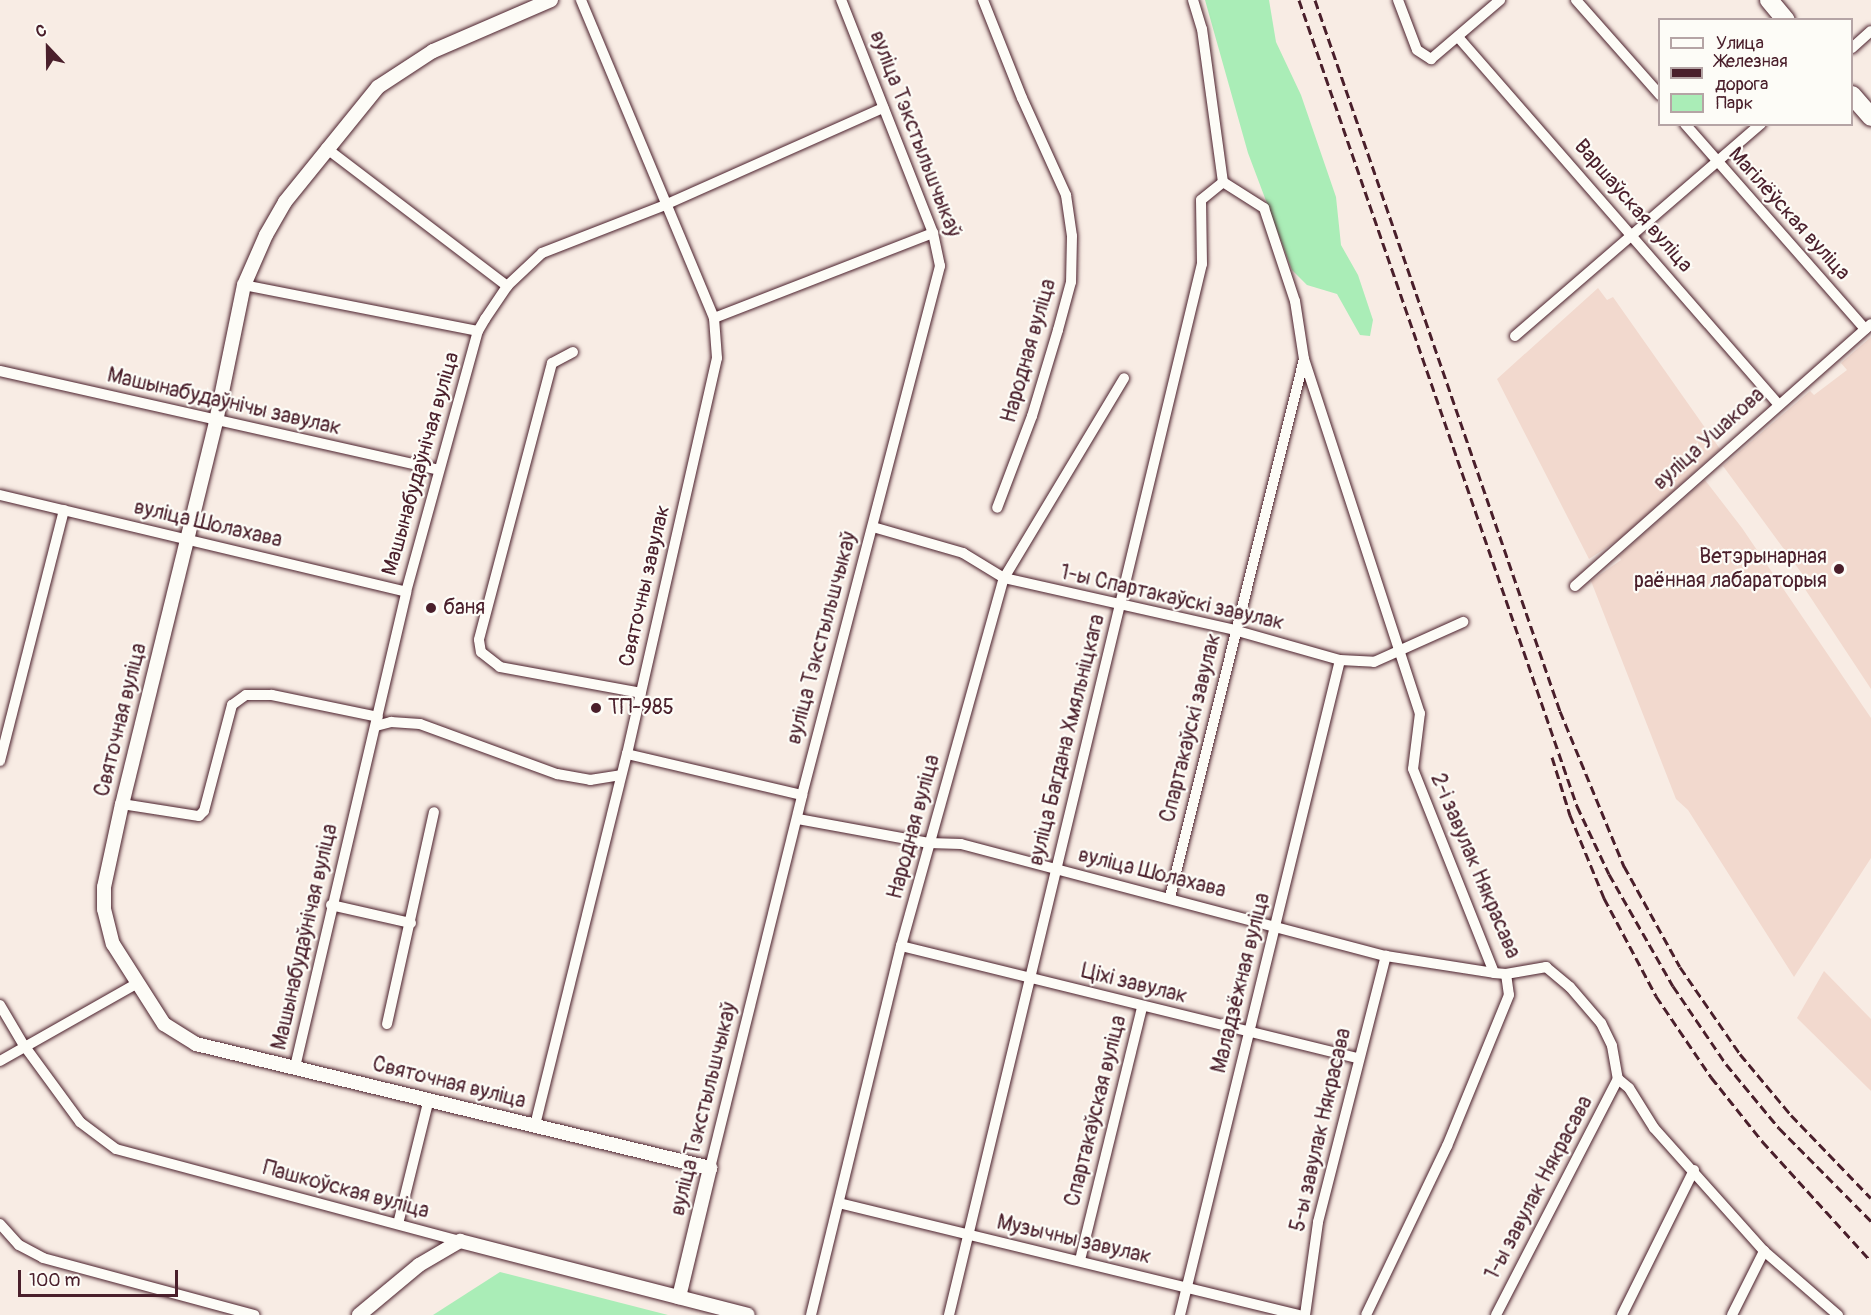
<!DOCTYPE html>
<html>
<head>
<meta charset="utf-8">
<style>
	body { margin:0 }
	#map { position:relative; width:1871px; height:1315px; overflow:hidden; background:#f8ece4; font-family:Pangolin,sans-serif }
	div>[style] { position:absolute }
	.built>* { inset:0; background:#f2d9ce }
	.green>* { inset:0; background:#aaedb7 }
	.roads { filter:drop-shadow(0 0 2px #4a1f2b) drop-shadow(0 0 2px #4a1f2b) }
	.minor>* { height:10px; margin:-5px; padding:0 5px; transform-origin:5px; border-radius:5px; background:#fdfcf7 }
	.tertiary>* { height:14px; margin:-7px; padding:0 7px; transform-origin:7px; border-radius:7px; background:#fdfcf7 }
	.primary>* { height:18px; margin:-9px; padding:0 9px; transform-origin:9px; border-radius:9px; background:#fdfcf7 }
	.rail>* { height:3px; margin-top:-1.5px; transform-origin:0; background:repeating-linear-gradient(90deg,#4a1f2b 0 9px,transparent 0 13.5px) }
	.dots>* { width:16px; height:16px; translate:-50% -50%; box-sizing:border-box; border:3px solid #fdfcf7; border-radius:50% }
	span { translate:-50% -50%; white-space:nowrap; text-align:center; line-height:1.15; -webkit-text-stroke:4.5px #fdfcf7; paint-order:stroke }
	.street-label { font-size:21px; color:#4a1f2b }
	.poi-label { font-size:21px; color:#4a1f2b }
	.right { translate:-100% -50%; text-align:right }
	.left { translate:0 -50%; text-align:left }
	.legend { position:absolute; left:1658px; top:18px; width:195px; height:108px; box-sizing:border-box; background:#fdfcf7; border:2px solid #b5a4a5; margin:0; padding:8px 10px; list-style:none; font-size:18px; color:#4a1f2b }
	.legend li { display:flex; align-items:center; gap:12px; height:30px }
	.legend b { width:30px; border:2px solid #b5a4a5 }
	.north { position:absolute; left:18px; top:18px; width:60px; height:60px; -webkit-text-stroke:4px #fdfcf7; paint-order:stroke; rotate:338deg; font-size:16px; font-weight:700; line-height:24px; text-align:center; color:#4a1f2b }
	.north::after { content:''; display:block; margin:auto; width:21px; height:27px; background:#4a1f2b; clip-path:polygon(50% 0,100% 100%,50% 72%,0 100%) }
	.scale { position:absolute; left:18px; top:1270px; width:160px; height:27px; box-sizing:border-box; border:3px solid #4a1f2b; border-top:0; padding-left:8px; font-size:18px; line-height:21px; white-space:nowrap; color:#4a1f2b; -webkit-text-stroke:4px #fdfcf7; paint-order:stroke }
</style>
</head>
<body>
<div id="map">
	<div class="built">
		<div style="clip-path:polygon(1598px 288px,1607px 300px,1613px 297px,1720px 449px,1621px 538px,1589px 559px,1497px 379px)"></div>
		<div style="clip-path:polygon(1871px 337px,1871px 689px,1803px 586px,1803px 575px,1723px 466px,1810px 391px,1814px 395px,1847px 370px,1841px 363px)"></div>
		<div style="clip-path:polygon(1705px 480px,1742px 528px,1871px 718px,1871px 858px,1794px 977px,1688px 810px,1676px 799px,1591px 581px,1621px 560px,1619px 556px)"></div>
		<div style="clip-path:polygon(1824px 971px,1871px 1019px,1871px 1091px,1797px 1018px)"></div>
	</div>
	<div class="green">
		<div style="clip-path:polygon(1205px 0,1269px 0,1276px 42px,1301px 95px,1336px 197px,1341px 245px,1358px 275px,1373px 320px,1370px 336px,1360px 335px,1337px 294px,1307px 285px,1292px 270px,1248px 153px)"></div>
		<div style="clip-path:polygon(500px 1272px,668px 1315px,433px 1315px)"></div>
	</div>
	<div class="roads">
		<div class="minor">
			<div style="left:983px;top:0;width:105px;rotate:68.3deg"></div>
			<div style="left:1022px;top:98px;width:107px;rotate:65.6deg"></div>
			<div style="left:1066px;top:195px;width:41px;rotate:81.7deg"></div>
			<div style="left:1072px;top:236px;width:46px;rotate:91.2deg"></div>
			<div style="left:1071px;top:282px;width:50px;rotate:105.2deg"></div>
			<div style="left:1058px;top:330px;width:90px;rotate:106.8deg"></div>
			<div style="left:1032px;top:416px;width:98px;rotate:110.8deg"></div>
			<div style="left:1193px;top:0;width:30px;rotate:73deg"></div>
			<div style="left:1202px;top:29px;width:154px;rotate:82.2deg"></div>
			<div style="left:1223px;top:182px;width:49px;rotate:32.4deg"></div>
			<div style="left:1264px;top:208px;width:98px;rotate:71.6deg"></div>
			<div style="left:1295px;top:301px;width:59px;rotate:81.2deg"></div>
			<div style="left:1304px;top:359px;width:373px;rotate:71.9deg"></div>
			<div style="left:1420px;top:713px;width:56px;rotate:97.1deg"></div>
			<div style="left:1413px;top:769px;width:219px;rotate:68.3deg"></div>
			<div style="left:1494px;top:973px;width:12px;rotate:5deg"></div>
			<div style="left:1506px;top:974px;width:21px;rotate:82deg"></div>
			<div style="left:1509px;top:995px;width:163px;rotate:112.3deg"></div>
			<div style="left:1447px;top:1146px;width:187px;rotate:115.6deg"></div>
			<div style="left:1398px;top:0;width:53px;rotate:69.2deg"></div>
			<div style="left:1417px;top:50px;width:17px;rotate:33deg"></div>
			<div style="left:1431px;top:59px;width:91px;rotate:-40.5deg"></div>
			<div style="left:1576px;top:0;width:127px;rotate:48.5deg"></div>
			<div style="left:1458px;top:37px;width:486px;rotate:48.9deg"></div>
			<div style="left:1852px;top:48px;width:25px;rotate:-42deg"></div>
			<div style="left:1685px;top:124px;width:273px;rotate:48.7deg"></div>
			<div style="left:326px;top:148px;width:228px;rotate:37.3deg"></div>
			<div style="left:244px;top:285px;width:238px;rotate:11.1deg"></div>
			<div style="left:714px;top:318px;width:235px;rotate:-21.2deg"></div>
			<div style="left:1515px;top:336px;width:325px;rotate:-40.8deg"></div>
			<div style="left:573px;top:352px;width:24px;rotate:152deg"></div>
			<div style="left:552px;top:363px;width:286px;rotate:104.8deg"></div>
			<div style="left:479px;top:640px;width:12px;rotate:81deg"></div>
			<div style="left:481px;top:652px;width:24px;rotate:38deg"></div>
			<div style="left:500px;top:667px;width:143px;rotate:10.4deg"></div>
			<div style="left:0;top:371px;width:450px;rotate:12.7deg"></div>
			<div style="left:0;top:495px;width:417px;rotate:13.4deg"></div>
			<div style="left:873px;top:527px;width:94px;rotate:16.1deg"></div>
			<div style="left:963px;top:553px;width:48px;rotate:31.4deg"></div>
			<div style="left:1004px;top:578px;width:236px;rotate:12.7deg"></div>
			<div style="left:1234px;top:630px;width:110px;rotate:15.8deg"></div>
			<div style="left:1340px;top:660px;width:34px;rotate:3deg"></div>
			<div style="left:1374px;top:662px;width:98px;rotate:-24.2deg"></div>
			<div style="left:1575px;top:586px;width:395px;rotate:-41.5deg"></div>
			<div style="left:376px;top:726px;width:16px;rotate:-15deg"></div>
			<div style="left:391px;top:722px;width:29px;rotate:4deg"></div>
			<div style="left:420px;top:724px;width:146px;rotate:20.1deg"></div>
			<div style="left:557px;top:774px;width:34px;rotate:10deg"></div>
			<div style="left:590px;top:780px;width:31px;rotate:-9deg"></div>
			<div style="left:627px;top:754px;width:180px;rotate:13.2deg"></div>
			<div style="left:0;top:761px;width:259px;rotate:-75.7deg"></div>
			<div style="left:122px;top:804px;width:78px;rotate:8.9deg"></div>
			<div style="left:199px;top:816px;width:7px;rotate:-45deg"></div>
			<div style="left:204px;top:811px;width:110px;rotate:-75.2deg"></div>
			<div style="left:232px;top:705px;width:17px;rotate:-36deg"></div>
			<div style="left:246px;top:695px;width:26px"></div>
			<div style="left:272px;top:695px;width:108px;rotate:11.7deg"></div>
			<div style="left:798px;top:819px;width:133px;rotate:10.4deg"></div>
			<div style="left:929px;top:843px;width:32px;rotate:2deg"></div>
			<div style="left:961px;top:844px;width:440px;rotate:14.8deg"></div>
			<div style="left:1386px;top:956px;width:109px;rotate:8.9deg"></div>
			<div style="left:1170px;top:897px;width:554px;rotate:-76.01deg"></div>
			<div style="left:331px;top:905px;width:82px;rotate:12.7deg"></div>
			<div style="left:901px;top:946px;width:470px;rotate:13.8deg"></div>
			<div style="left:1506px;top:974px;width:41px;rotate:-9.9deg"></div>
			<div style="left:1546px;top:967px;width:31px;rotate:40deg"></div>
			<div style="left:1570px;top:987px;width:48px;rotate:49.3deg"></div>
			<div style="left:1601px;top:1023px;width:25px;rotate:64deg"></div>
			<div style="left:1612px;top:1046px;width:34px;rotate:80deg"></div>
			<div style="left:1618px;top:1079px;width:14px;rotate:39deg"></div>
			<div style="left:1629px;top:1088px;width:47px;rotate:58deg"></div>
			<div style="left:1654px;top:1128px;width:165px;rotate:48.2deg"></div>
			<div style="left:0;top:1005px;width:45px;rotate:59.5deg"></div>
			<div style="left:23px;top:1044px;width:97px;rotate:53.8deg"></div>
			<div style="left:80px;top:1122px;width:45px;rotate:36.9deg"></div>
			<div style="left:116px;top:1149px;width:356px;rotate:15deg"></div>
			<div style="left:387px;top:1024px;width:217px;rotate:-77.5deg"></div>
			<div style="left:0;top:1061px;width:159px;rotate:-29.5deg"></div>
			<div style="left:295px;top:1067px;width:488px;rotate:-76.8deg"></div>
			<div style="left:406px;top:592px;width:271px;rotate:-74.6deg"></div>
			<div style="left:478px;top:331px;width:14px;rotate:-60deg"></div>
			<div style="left:485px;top:319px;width:40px;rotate:-56deg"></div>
			<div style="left:507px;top:286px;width:48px;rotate:-43.3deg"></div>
			<div style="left:542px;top:253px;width:132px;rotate:-21.3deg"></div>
			<div style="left:665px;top:205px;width:239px;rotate:-24deg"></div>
			<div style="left:535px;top:1125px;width:382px;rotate:-76.1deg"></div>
			<div style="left:627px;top:754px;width:406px;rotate:-77.2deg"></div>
			<div style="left:717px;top:358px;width:40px;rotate:-94.3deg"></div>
			<div style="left:714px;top:318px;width:345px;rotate:-112.7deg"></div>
			<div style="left:710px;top:1168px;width:384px;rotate:-76.1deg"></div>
			<div style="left:802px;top:795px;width:547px;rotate:-75.38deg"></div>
			<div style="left:940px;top:266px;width:34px;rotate:-102deg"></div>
			<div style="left:933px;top:233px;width:251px;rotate:-111.5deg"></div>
			<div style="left:839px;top:1203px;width:473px;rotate:13.7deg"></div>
			<div style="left:0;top:1224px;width:28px;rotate:48deg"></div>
			<div style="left:19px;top:1245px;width:27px;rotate:28deg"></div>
			<div style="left:43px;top:1258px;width:219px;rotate:15.1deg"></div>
			<div style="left:398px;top:1224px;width:129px;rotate:-76.1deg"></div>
			<div style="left:1764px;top:1251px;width:98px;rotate:40.9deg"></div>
			<div style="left:1080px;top:1260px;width:260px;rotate:-76.2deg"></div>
			<div style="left:811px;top:1315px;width:380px;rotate:-76.3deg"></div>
			<div style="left:901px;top:946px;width:382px;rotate:-74.4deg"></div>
			<div style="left:1004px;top:578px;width:233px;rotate:-59deg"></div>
			<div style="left:949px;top:1315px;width:1081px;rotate:-76.47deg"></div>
			<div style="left:1202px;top:264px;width:64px;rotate:-90.9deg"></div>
			<div style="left:1201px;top:200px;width:28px;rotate:-39deg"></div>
			<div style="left:1180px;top:1315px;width:674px;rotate:-76.27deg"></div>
			<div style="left:1305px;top:1315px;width:94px;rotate:-82deg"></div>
			<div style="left:1318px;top:1222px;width:275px;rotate:-75.7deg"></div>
			<div style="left:1496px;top:1315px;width:266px;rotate:-62.7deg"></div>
			<div style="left:1622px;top:1315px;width:162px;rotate:-63.6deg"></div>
			<div style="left:1732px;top:1315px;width:72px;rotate:-63.4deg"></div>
		</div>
		<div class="tertiary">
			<div style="left:551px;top:0;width:129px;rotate:156.6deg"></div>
			<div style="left:433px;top:51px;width:66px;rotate:146.8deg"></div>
			<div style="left:378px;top:87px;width:148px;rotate:129deg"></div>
			<div style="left:285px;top:202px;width:38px;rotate:120deg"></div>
			<div style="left:266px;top:235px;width:55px;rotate:113.7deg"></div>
			<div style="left:244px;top:285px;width:140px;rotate:101.6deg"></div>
			<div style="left:216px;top:422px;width:393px;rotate:103.8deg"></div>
			<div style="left:122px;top:804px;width:85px;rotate:102.2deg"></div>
			<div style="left:104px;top:887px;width:22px;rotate:90deg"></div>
			<div style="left:104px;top:909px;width:36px;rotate:76deg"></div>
			<div style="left:113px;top:944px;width:95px;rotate:57.5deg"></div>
			<div style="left:164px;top:1024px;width:38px;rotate:32deg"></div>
			<div style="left:196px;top:1044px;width:529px;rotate:13.56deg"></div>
			<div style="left:710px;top:1168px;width:133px;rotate:103.5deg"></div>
			<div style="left:359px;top:1315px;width:78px;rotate:-39.8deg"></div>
			<div style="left:419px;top:1265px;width:48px;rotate:-30.3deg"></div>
			<div style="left:460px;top:1241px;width:297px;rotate:14.4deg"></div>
		</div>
		<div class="primary">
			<div style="left:1769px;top:0;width:26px;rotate:50deg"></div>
			<div style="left:1852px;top:95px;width:29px;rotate:49deg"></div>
		</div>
	</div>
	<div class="rail">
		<div style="left:1299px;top:0;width:853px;rotate:70.97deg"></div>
		<div style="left:1577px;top:806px;width:75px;rotate:64.8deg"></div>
		<div style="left:1609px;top:874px;width:129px;rotate:60.3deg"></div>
		<div style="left:1673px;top:986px;width:94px;rotate:55.8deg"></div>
		<div style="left:1726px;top:1064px;width:83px;rotate:50.4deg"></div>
		<div style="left:1779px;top:1128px;width:131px;rotate:45.3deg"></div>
		<div style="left:1315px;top:0;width:752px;rotate:70.99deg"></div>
		<div style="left:1560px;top:711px;width:168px;rotate:67.6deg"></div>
		<div style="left:1624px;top:866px;width:115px;rotate:61deg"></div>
		<div style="left:1680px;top:967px;width:106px;rotate:55.4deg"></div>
		<div style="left:1740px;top:1054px;width:80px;rotate:50.1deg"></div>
		<div style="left:1791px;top:1115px;width:115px;rotate:46.1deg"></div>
		<div style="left:1552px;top:757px;width:61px;rotate:72.8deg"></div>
		<div style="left:1570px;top:815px;width:90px;rotate:67.7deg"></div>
		<div style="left:1604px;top:898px;width:111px;rotate:62deg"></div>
		<div style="left:1656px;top:996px;width:98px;rotate:55.8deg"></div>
		<div style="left:1711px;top:1077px;width:82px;rotate:51.4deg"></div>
		<div style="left:1762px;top:1141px;width:162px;rotate:47.8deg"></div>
	</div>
	<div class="dots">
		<div style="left:1839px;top:569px;background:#4a1f2b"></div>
		<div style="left:431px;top:608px;background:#4a1f2b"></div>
		<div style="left:596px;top:708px;background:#4a1f2b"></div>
	</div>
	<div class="street-label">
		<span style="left:915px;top:134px;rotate:69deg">вуліца Тэкстыльшчыкаў</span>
		<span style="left:1633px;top:206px;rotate:49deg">Варшаўская вуліца</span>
		<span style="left:1789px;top:214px;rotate:48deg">Магілёўская вуліца</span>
		<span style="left:1029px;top:351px;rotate:-74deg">Народная вуліца</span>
		<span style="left:224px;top:402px;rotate:13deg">Машынабудаўнічы завулак</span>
		<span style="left:1709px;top:439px;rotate:-42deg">вуліца Ушакова</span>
		<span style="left:421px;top:464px;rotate:-74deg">Машынабудаўнічая вуліца</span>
		<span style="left:208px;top:524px;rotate:13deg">вуліца Шолахава</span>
		<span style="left:645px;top:586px;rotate:-77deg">Святочны завулак</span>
		<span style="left:1172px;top:598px;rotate:13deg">1-ы Спартакаўскі завулак</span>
		<span style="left:822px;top:638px;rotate:-75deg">вуліца Тэкстыльшчыкаў</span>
		<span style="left:121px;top:720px;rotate:-76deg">Святочная вуліца</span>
		<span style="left:1191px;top:728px;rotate:-76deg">Спартакаўскі завулак</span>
		<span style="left:1067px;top:740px;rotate:-76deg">вуліца Багдана Хмяльніцкага</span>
		<span style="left:914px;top:827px;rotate:-75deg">Народная вуліца</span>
		<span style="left:1475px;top:866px;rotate:67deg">2-і завулак Някрасава</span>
		<span style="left:1152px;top:873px;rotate:14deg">вуліца Шолахава</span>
		<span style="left:305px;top:937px;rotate:-77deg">Машынабудаўнічая вуліца</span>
		<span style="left:1241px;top:983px;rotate:-76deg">Маладзёжная вуліца</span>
		<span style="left:1134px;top:984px;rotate:14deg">Ціхі завулак</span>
		<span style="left:449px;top:1083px;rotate:14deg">Святочная вуліца</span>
		<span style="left:704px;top:1109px;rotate:-76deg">вуліца Тэкстыльшчыкаў</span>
		<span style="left:1096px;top:1111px;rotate:-76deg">Спартакаўская вуліца</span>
		<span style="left:1321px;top:1130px;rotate:-77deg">5-ы завулак Някрасава</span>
		<span style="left:1539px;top:1188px;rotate:-62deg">1-ы завулак Някрасава</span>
		<span style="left:346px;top:1190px;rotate:15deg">Пашкоўская вуліца</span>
		<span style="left:1074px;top:1240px;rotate:13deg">Музычны завулак</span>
	</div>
	<div class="poi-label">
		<span class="right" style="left:1827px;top:569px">Ветэрынарная<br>раённая лабараторыя</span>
		<span class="left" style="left:443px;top:608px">баня</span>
		<span class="left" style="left:608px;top:708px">ТП-985</span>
	</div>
	<ul class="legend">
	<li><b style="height:8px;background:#fdfcf7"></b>Улица</li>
	<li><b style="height:8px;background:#4a1f2b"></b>Железная дорога</li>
	<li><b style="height:16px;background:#aaedb7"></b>Парк</li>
	</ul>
	<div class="north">С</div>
	<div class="scale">100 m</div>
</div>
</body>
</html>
